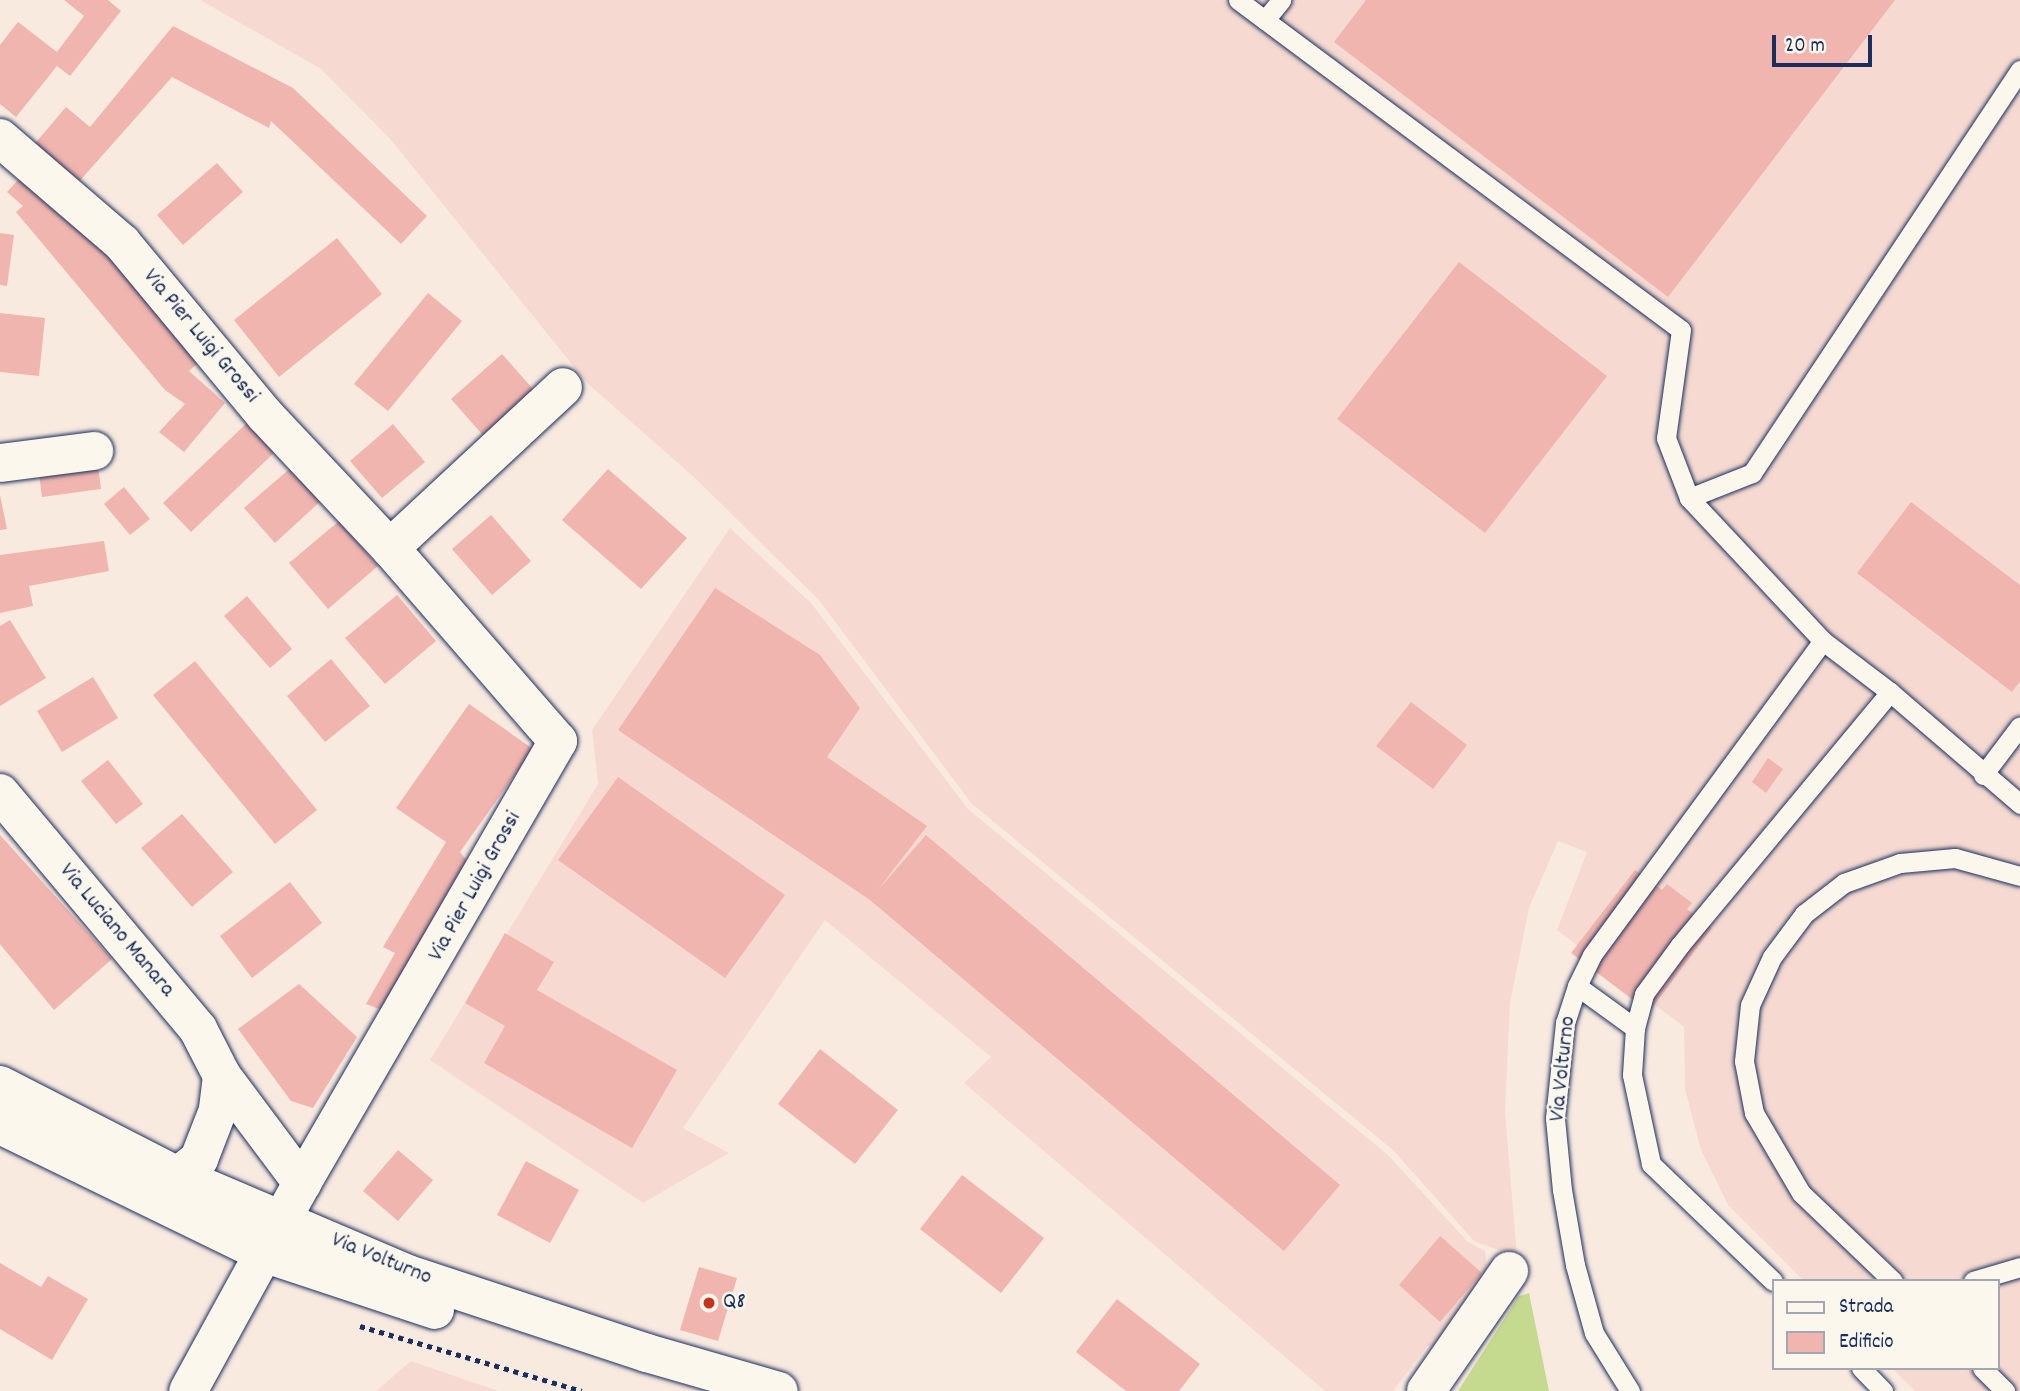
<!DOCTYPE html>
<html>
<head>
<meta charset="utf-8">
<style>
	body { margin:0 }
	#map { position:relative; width:2020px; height:1391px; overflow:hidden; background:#f9eae0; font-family:Dekko,sans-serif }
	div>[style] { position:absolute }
	.built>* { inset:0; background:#f6dad1 }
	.green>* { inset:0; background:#c6da8f }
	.building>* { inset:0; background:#f0b5ae }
	.path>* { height:4.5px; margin-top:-2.25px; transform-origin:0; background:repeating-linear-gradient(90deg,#1b2f5e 0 5px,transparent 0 10px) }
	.roads { filter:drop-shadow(0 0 2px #1b2f5e) drop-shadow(0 0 2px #1b2f5e) }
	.lane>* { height:19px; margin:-9.5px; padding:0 9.5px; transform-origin:9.5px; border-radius:9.5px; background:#fbf7ec }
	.street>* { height:38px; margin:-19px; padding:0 19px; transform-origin:19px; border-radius:19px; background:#fbf7ec }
	.secondary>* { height:38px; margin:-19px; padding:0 19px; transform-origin:19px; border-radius:19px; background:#fbf7ec }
	.dots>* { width:19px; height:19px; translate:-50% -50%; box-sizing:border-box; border:4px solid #fbf7ec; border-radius:50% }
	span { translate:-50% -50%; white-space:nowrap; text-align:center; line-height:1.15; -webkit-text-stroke:5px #fbf7ec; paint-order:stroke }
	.street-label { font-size:23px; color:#1b2f5e }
	.poi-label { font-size:23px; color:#1b2f5e }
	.left { translate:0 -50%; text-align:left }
	.legend { position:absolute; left:1772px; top:1279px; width:228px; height:91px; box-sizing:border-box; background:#fbf7ec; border:2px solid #a1a7b3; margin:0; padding:9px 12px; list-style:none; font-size:21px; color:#1b2f5e }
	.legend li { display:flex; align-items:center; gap:14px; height:35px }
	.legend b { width:35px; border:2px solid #a1a7b3 }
	.scale { position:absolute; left:1772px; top:35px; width:100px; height:32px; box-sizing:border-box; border:4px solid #1b2f5e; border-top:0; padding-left:9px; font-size:21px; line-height:24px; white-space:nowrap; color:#1b2f5e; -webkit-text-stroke:5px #fbf7ec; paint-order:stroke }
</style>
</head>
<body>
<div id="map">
	<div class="built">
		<div style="clip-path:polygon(200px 0,2020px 0,2020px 1391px,1915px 1391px,1892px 1368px,1997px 1368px,1997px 1281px,1804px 1281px,1728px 1205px,1701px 1150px,1685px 1089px,1684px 1027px,1557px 930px,1587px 852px,1558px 841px,1529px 908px,1510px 1003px,1505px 1112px,1517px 1257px,1474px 1241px,1393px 1150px,972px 804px,818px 599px,695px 478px,587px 383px,392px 141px,321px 69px)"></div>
		<div style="clip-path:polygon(730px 528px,811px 603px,968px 809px,1388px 1155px,1468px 1242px,1485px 1251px,1488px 1275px,1436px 1351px,1428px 1345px,1393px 1391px,1325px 1391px,964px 1083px,991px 1057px,825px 920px,683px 1128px,729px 1153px,643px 1203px,430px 1060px,598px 784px,592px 730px)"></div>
		<div style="clip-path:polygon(411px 1361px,498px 1391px,376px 1391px)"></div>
	</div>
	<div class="green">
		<div style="clip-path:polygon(1529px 1293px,1549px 1391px,1458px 1391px,1519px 1296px)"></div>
	</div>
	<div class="building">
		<div style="clip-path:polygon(64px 0,108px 0,121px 11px,70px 76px,57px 66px,16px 117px,0 104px,0 45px,18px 22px,57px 52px,84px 16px)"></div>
		<div style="clip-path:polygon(1366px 0,1895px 0,1668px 297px,1334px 42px)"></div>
		<div style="clip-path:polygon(173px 26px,293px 88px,427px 216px,401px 244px,271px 121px,269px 128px,172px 77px,76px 185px,32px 147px,66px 107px,90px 127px)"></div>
		<div style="clip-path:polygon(217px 163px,243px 192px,183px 245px,157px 215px)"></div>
		<div style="clip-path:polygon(27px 170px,50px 184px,199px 362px,189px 371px,225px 403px,184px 452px,159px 432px,185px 404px,165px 390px,16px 212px,23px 206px,7px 192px)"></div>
		<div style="clip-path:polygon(0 233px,14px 235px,7px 286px,0 285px)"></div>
		<div style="clip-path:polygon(337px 238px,382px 294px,279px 377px,234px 320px)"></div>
		<div style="clip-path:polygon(1459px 262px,1607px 376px,1485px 533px,1337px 419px)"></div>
		<div style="clip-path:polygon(428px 293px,462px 321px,388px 411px,354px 384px)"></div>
		<div style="clip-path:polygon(0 313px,45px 318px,39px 376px,0 372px)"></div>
		<div style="clip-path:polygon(502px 354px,540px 397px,489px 442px,451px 399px)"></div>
		<div style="clip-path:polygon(250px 420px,278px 449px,191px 532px,163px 503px)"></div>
		<div style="clip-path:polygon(393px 424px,425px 462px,382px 498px,350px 461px)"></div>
		<div style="clip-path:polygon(97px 459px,101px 489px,42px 497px,38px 467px)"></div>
		<div style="clip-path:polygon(293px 466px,323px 499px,275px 543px,244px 508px)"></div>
		<div style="clip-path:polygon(608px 469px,687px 538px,641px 589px,562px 520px)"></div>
		<div style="clip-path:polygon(124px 487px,150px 519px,130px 535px,104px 504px)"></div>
		<div style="clip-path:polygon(0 495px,7px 529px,0 530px)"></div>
		<div style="clip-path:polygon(1911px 502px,2020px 585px,2020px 681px,2012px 692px,1857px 573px)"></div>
		<div style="clip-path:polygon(491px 515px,531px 561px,492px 595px,452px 549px)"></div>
		<div style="clip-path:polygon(339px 521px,378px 566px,328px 609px,289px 563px)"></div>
		<div style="clip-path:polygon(104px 541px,109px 571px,29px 586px,33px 606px,0 613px,0 555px)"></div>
		<div style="clip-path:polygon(715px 588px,820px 655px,860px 708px,827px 757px,927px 826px,877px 891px,926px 835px,1340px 1185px,1284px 1251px,870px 900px,618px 730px)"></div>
		<div style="clip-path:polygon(397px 595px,436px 641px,385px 684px,345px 638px)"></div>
		<div style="clip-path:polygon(247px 596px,292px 649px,270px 668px,224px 616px)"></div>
		<div style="clip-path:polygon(10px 620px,46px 678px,0 706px,0 626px)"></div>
		<div style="clip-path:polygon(331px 659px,370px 706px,325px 742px,287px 696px)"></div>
		<div style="clip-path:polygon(195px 661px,317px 810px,275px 844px,153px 695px)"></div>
		<div style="clip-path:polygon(93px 677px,118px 718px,62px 752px,37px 711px)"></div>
		<div style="clip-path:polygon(1411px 702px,1467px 745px,1433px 789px,1376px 746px)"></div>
		<div style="clip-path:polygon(469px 704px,533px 749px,460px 852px,473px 869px,387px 1012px,366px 1004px,395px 953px,383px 947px,446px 842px,396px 808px)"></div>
		<div style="clip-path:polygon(1768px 758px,1783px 769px,1766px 793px,1752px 782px)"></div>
		<div style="clip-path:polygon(108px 760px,143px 804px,116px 824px,81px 781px)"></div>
		<div style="clip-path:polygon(618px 777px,785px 895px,725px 978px,558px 860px)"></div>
		<div style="clip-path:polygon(182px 814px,233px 872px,192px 907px,141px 848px)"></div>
		<div style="clip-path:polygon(0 835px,112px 959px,54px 1010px,0 944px)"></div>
		<div style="clip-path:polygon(1635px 870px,1662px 890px,1667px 884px,1692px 903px,1687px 909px,1712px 928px,1649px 1012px,1571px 953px)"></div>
		<div style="clip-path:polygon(290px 882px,322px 923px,252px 978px,220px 936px)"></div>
		<div style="clip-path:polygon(505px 933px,554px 962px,537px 990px,677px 1070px,632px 1148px,484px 1063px,505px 1026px,465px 1003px)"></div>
		<div style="clip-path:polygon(299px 984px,357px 1037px,313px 1108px,291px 1101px,238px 1029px)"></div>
		<div style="clip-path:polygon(820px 1049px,898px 1110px,855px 1164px,778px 1104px)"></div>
		<div style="clip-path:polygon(398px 1150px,433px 1180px,398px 1221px,363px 1191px)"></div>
		<div style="clip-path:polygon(526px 1161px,579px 1190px,550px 1243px,497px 1215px)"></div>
		<div style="clip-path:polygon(962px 1175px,1044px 1238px,1001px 1293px,920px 1229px)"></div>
		<div style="clip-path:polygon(1440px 1236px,1482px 1273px,1440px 1322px,1399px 1285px)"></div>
		<div style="clip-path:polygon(0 1263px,41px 1287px,48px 1276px,88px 1299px,52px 1360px,0 1329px)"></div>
		<div style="clip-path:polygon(699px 1267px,737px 1278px,718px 1341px,680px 1330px)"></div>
		<div style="clip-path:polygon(1117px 1299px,1200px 1364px,1179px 1391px,1126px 1391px,1076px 1352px)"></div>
	</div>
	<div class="path">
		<div style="left:360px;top:1326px;width:231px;rotate:16.3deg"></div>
	</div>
	<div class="roads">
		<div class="lane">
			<div style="left:1238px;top:0;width:552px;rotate:36.68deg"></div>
			<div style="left:1681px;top:330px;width:109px;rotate:97.9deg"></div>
			<div style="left:1666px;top:438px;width:64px;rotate:69deg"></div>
			<div style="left:1689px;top:498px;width:196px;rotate:46.9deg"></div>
			<div style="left:1823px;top:641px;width:84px;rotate:37.3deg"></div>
			<div style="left:1890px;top:692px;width:172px;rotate:40.7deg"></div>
			<div style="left:1265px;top:20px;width:26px;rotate:-51deg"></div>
			<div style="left:1689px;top:498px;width:68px;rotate:-21.6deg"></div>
			<div style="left:1752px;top:473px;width:484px;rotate:-56.4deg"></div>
			<div style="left:1983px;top:775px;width:61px;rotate:-52.9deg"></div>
			<div style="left:1577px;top:986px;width:34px;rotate:-64deg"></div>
			<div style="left:1592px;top:955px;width:390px;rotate:-53.7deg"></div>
			<div style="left:1635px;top:1028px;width:35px;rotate:-75deg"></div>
			<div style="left:1644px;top:994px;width:61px;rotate:-53.7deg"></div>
			<div style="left:1680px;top:945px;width:329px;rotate:-50.3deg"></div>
			<div style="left:1893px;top:1281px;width:127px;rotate:-136.3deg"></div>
			<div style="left:1801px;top:1193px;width:93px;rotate:-120.4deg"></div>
			<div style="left:1754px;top:1113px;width:53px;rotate:-100.9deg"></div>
			<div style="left:1744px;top:1061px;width:56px;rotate:-83.9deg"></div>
			<div style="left:1750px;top:1005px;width:53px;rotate:-65.4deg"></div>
			<div style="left:1772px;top:957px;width:54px;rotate:-53.3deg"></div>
			<div style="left:1804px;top:914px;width:51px;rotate:-37.8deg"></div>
			<div style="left:1844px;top:883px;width:59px;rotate:-19.7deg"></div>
			<div style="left:1900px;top:863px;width:55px;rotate:-5.2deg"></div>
			<div style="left:1955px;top:858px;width:67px;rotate:15.5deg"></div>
			<div style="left:1973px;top:1281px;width:49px;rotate:-16.6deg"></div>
			<div style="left:1861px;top:1368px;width:32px;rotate:46deg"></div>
			<div style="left:1982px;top:1368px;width:33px;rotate:45deg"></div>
			<div style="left:1630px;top:1391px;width:68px;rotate:-121.8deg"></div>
			<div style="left:1594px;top:1333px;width:71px;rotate:-105.6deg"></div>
			<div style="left:1575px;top:1265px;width:76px;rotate:-99.8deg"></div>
			<div style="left:1562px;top:1190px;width:72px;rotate:-95.6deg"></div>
			<div style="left:1555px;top:1118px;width:96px;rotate:-84deg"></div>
			<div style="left:1565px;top:1023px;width:39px;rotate:-72deg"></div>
			<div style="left:1577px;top:986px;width:72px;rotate:35.9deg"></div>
			<div style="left:1635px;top:1028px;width:47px;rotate:93.7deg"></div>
			<div style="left:1632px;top:1075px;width:91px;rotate:77.9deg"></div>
			<div style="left:1651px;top:1164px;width:169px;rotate:43.8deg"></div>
		</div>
		<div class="street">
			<div style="left:0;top:138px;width:161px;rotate:40.7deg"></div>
			<div style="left:122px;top:243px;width:224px;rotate:50.3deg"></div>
			<div style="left:265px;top:415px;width:183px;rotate:46.8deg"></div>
			<div style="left:390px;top:548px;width:256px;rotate:49deg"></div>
			<div style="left:558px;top:741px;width:511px;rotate:120.08deg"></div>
			<div style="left:302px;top:1183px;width:237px;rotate:118.7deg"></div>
			<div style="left:0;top:463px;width:95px;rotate:-7.3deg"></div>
			<div style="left:390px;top:548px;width:236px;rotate:-42.9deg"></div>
			<div style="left:0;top:793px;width:308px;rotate:50deg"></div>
			<div style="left:198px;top:1029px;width:53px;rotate:62.9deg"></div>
			<div style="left:222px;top:1076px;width:34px;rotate:97deg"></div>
			<div style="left:218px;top:1110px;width:53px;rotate:111.2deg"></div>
			<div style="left:199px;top:1159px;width:27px;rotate:141deg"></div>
			<div style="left:222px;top:1076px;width:134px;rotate:53.2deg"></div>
			<div style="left:1426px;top:1391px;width:146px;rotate:-55.3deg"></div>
		</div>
		<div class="secondary">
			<div style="left:0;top:1085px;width:200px;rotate:27.1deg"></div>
			<div style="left:178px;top:1176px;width:250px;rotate:23.1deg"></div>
			<div style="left:408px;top:1274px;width:252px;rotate:18.3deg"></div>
			<div style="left:647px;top:1353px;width:137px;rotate:16.1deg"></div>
			<div style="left:0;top:1125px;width:296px;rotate:25.9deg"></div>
			<div style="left:266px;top:1254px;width:178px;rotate:18.3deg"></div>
		</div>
	</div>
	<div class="dots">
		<div style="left:709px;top:1303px;background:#c8321e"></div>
	</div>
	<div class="street-label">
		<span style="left:200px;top:337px;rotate:50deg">Via Pier Luigi Grossi</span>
		<span style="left:476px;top:887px;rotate:-61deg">Via Pier Luigi Grossi</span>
		<span style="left:116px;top:931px;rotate:50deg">Via Luciano Manara</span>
		<span style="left:1564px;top:1069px;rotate:-84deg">Via Volturno</span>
		<span style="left:381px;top:1260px;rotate:22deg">Via Volturno</span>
	</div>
	<div class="poi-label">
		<span class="left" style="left:723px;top:1303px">Q8</span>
	</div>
	<ul class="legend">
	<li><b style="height:9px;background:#fbf7ec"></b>Strada</li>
	<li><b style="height:19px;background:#f0b5ae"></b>Edificio</li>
	</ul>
	<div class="scale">20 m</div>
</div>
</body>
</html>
